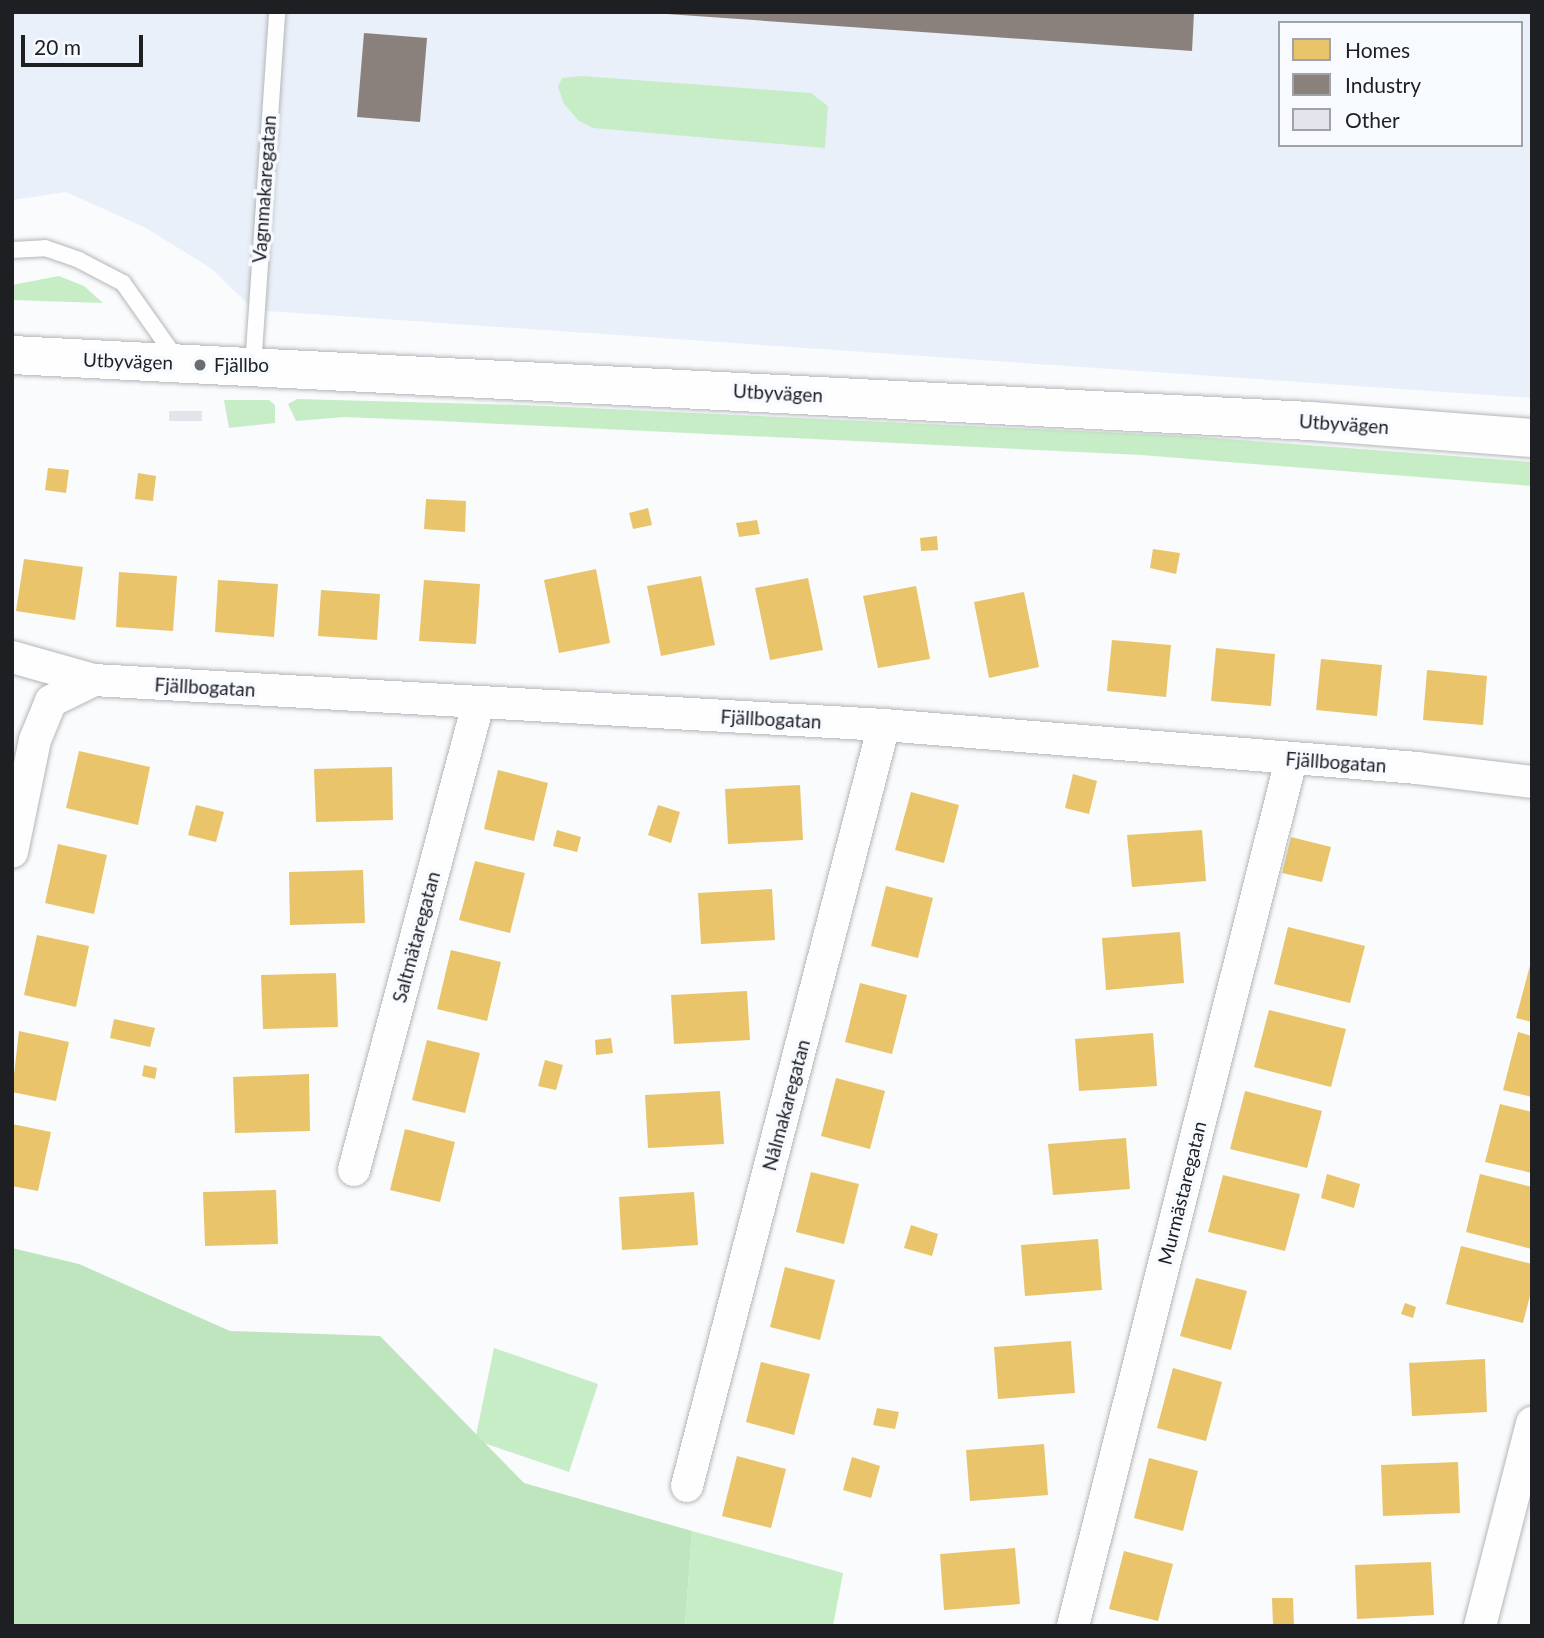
<!DOCTYPE html>
<html>
<head>
<meta charset="utf-8">
<style>
	body { margin:0 }
	#map { position:relative; width:1544px; height:1638px; overflow:hidden; background:#f9fbfd; font-family:Lato,sans-serif }
	div>[style] { position:absolute }
	.built>* { inset:0; background:#e9f0f9 }
	.green>* { inset:0; background:#c7edc7 }
	.forest>* { inset:0; background:#bee5be }
	.homes>* { inset:0; background:#e9c46a }
	.industry>* { inset:0; background:#8a817c }
	.building>* { inset:0; background:#e4e4ec }
	.roads { filter:drop-shadow(0 0 2px #b4b6b9) drop-shadow(0 0 2px #b4b6b9) }
	.lane>* { height:16px; margin:-8px; padding:0 8px; transform-origin:8px; border-radius:8px; background:#fefeff }
	.street>* { height:32px; margin:-16px; padding:0 16px; transform-origin:16px; border-radius:16px; background:#fefeff }
	.secondary>* { height:38px; margin:-19px; padding:0 19px; transform-origin:19px; border-radius:19px; background:#fefeff }
	.dots>* { width:19px; height:19px; translate:-50% -50%; box-sizing:border-box; border:4px solid #f7faff; border-radius:50% }
	span { translate:-50% -50%; white-space:nowrap; text-align:center; line-height:1.15; -webkit-text-stroke:7px #f7faff; paint-order:stroke }
	.street-label { font-size:19px; color:#1d1f22 }
	.poi-label { font-size:19px; color:#1d1f22 }
	.left { translate:0 -50%; text-align:left }
	.frame { position:absolute; inset:0; border:14px solid #1d1f22; pointer-events:none }
	.legend { position:absolute; left:1278px; top:21px; width:245px; height:126px; box-sizing:border-box; background:#f7faff; border:2px solid #a0a2a7; margin:0; padding:9px 12px; list-style:none; font-size:21px; color:#1d1f22 }
	.legend li { display:flex; align-items:center; gap:14px; height:35px }
	.legend b { width:35px; border:2px solid #a0a2a7 }
	.scale { position:absolute; left:21px; top:35px; width:122px; height:32px; box-sizing:border-box; border:4px solid #1d1f22; border-top:0; padding-left:9px; font-size:21px; line-height:24px; white-space:nowrap; color:#1d1f22; -webkit-text-stroke:5px #f7faff; paint-order:stroke }
</style>
</head>
<body>
<div id="map">
	<div class="built">
		<div style="clip-path:polygon(evenodd,12px 12px,1532px 12px,1532px 398px,254px 310px,212px 269px,146px 228px,66px 192px,12px 200px,12px 12px,1280px 23px,1521px 23px,1521px 145px,1280px 145px,1280px 23px)"></div>
	</div>
	<div class="green">
		<div style="clip-path:polygon(582px 76px,811px 93px,828px 106px,825px 148px,593px 128px,579px 121px,564px 104px,558px 87px,562px 78px)"></div>
		<div style="clip-path:polygon(59px 276px,84px 286px,103px 303px,12px 300px,12px 285px)"></div>
		<div style="clip-path:polygon(297px 399px,523px 405px,1186px 436px,1532px 462px,1532px 486px,1141px 455px,440px 421px,344px 417px,296px 421px,288px 404px)"></div>
		<div style="clip-path:polygon(224px 400px,269px 400px,275px 405px,275px 423px,229px 428px)"></div>
		<div style="clip-path:polygon(494px 1348px,598px 1384px,569px 1472px,475px 1440px)"></div>
		<div style="clip-path:polygon(692px 1531px,843px 1573px,833px 1626px,685px 1626px)"></div>
	</div>
	<div class="forest">
		<div style="clip-path:polygon(12px 1248px,79px 1264px,230px 1331px,380px 1336px,524px 1483px,692px 1531px,685px 1626px,12px 1626px)"></div>
	</div>
	<div class="homes">
		<div style="clip-path:polygon(48px 468px,69px 470px,66px 493px,45px 490px)"></div>
		<div style="clip-path:polygon(138px 473px,156px 476px,153px 501px,135px 499px)"></div>
		<div style="clip-path:polygon(426px 499px,466px 501px,465px 532px,424px 529px)"></div>
		<div style="clip-path:polygon(648px 508px,652px 525px,633px 529px,629px 513px)"></div>
		<div style="clip-path:polygon(757px 520px,760px 534px,739px 537px,736px 523px)"></div>
		<div style="clip-path:polygon(937px 536px,938px 550px,921px 551px,920px 538px)"></div>
		<div style="clip-path:polygon(1153px 549px,1180px 553px,1176px 574px,1150px 568px)"></div>
		<div style="clip-path:polygon(24px 559px,83px 567px,75px 620px,16px 611px)"></div>
		<div style="clip-path:polygon(596px 569px,610px 643px,559px 653px,544px 580px)"></div>
		<div style="clip-path:polygon(119px 572px,177px 576px,173px 631px,116px 627px)"></div>
		<div style="clip-path:polygon(701px 576px,715px 645px,661px 656px,647px 586px)"></div>
		<div style="clip-path:polygon(808px 578px,823px 650px,770px 660px,755px 588px)"></div>
		<div style="clip-path:polygon(218px 580px,278px 584px,274px 637px,215px 632px)"></div>
		<div style="clip-path:polygon(424px 580px,480px 584px,476px 644px,419px 641px)"></div>
		<div style="clip-path:polygon(916px 586px,930px 659px,878px 668px,863px 596px)"></div>
		<div style="clip-path:polygon(321px 590px,380px 594px,377px 640px,318px 636px)"></div>
		<div style="clip-path:polygon(1024px 592px,1039px 667px,989px 678px,974px 602px)"></div>
		<div style="clip-path:polygon(1112px 640px,1171px 645px,1166px 697px,1107px 691px)"></div>
		<div style="clip-path:polygon(1216px 648px,1275px 654px,1271px 706px,1211px 701px)"></div>
		<div style="clip-path:polygon(1321px 659px,1382px 665px,1377px 716px,1316px 710px)"></div>
		<div style="clip-path:polygon(1427px 670px,1487px 676px,1483px 725px,1423px 720px)"></div>
		<div style="clip-path:polygon(79px 751px,150px 767px,138px 825px,66px 808px)"></div>
		<div style="clip-path:polygon(392px 767px,393px 820px,316px 822px,314px 769px)"></div>
		<div style="clip-path:polygon(498px 770px,548px 783px,534px 841px,484px 829px)"></div>
		<div style="clip-path:polygon(1073px 774px,1097px 781px,1089px 814px,1065px 808px)"></div>
		<div style="clip-path:polygon(800px 785px,803px 840px,728px 844px,725px 789px)"></div>
		<div style="clip-path:polygon(911px 792px,959px 805px,944px 863px,895px 850px)"></div>
		<div style="clip-path:polygon(196px 805px,224px 812px,216px 842px,188px 835px)"></div>
		<div style="clip-path:polygon(658px 805px,680px 812px,671px 843px,648px 835px)"></div>
		<div style="clip-path:polygon(557px 830px,581px 837px,577px 852px,553px 846px)"></div>
		<div style="clip-path:polygon(1202px 830px,1206px 881px,1132px 887px,1127px 835px)"></div>
		<div style="clip-path:polygon(1291px 837px,1331px 847px,1322px 882px,1282px 873px)"></div>
		<div style="clip-path:polygon(58px 844px,107px 855px,94px 914px,45px 903px)"></div>
		<div style="clip-path:polygon(475px 861px,525px 873px,510px 933px,459px 920px)"></div>
		<div style="clip-path:polygon(363px 870px,365px 923px,290px 925px,289px 872px)"></div>
		<div style="clip-path:polygon(886px 886px,933px 898px,918px 958px,871px 946px)"></div>
		<div style="clip-path:polygon(772px 889px,775px 940px,701px 944px,698px 893px)"></div>
		<div style="clip-path:polygon(1288px 927px,1365px 946px,1350px 1003px,1274px 984px)"></div>
		<div style="clip-path:polygon(1180px 932px,1184px 983px,1106px 990px,1102px 938px)"></div>
		<div style="clip-path:polygon(37px 935px,89px 946px,76px 1007px,24px 995px)"></div>
		<div style="clip-path:polygon(451px 950px,501px 962px,487px 1021px,437px 1009px)"></div>
		<div style="clip-path:polygon(1532px 958px,1532px 1022px,1516px 1018px)"></div>
		<div style="clip-path:polygon(336px 973px,338px 1027px,263px 1029px,261px 975px)"></div>
		<div style="clip-path:polygon(860px 983px,907px 995px,892px 1054px,845px 1042px)"></div>
		<div style="clip-path:polygon(747px 991px,750px 1040px,674px 1044px,671px 995px)"></div>
		<div style="clip-path:polygon(1269px 1010px,1346px 1029px,1331px 1087px,1254px 1067px)"></div>
		<div style="clip-path:polygon(114px 1019px,155px 1028px,150px 1047px,110px 1038px)"></div>
		<div style="clip-path:polygon(19px 1031px,69px 1042px,56px 1101px,12px 1092px)"></div>
		<div style="clip-path:polygon(1518px 1032px,1532px 1036px,1532px 1097px,1503px 1090px)"></div>
		<div style="clip-path:polygon(1153px 1033px,1157px 1086px,1079px 1091px,1075px 1039px)"></div>
		<div style="clip-path:polygon(611px 1038px,613px 1053px,596px 1055px,595px 1040px)"></div>
		<div style="clip-path:polygon(427px 1040px,480px 1053px,465px 1113px,412px 1100px)"></div>
		<div style="clip-path:polygon(545px 1060px,563px 1065px,556px 1090px,538px 1086px)"></div>
		<div style="clip-path:polygon(144px 1065px,157px 1068px,155px 1079px,142px 1076px)"></div>
		<div style="clip-path:polygon(309px 1074px,310px 1131px,235px 1133px,233px 1077px)"></div>
		<div style="clip-path:polygon(836px 1078px,885px 1091px,870px 1149px,821px 1136px)"></div>
		<div style="clip-path:polygon(720px 1091px,724px 1144px,648px 1148px,645px 1095px)"></div>
		<div style="clip-path:polygon(1245px 1091px,1322px 1111px,1307px 1168px,1230px 1149px)"></div>
		<div style="clip-path:polygon(1500px 1104px,1532px 1112px,1532px 1173px,1485px 1162px)"></div>
		<div style="clip-path:polygon(12px 1124px,51px 1132px,38px 1191px,12px 1186px)"></div>
		<div style="clip-path:polygon(405px 1129px,455px 1142px,440px 1202px,390px 1190px)"></div>
		<div style="clip-path:polygon(1126px 1138px,1130px 1189px,1053px 1195px,1048px 1144px)"></div>
		<div style="clip-path:polygon(811px 1172px,859px 1184px,844px 1244px,796px 1232px)"></div>
		<div style="clip-path:polygon(1327px 1174px,1360px 1184px,1354px 1208px,1321px 1198px)"></div>
		<div style="clip-path:polygon(1480px 1174px,1532px 1187px,1532px 1249px,1466px 1232px)"></div>
		<div style="clip-path:polygon(1223px 1175px,1300px 1194px,1285px 1251px,1208px 1232px)"></div>
		<div style="clip-path:polygon(276px 1190px,278px 1244px,205px 1246px,203px 1192px)"></div>
		<div style="clip-path:polygon(694px 1192px,698px 1245px,622px 1250px,619px 1197px)"></div>
		<div style="clip-path:polygon(911px 1225px,938px 1234px,932px 1256px,904px 1248px)"></div>
		<div style="clip-path:polygon(1098px 1239px,1102px 1290px,1025px 1296px,1021px 1245px)"></div>
		<div style="clip-path:polygon(1461px 1246px,1532px 1264px,1532px 1288px,1523px 1323px,1446px 1304px)"></div>
		<div style="clip-path:polygon(785px 1267px,835px 1280px,820px 1340px,770px 1327px)"></div>
		<div style="clip-path:polygon(1196px 1278px,1247px 1291px,1231px 1350px,1180px 1336px)"></div>
		<div style="clip-path:polygon(1405px 1303px,1416px 1307px,1413px 1318px,1401px 1314px)"></div>
		<div style="clip-path:polygon(1071px 1341px,1075px 1393px,998px 1399px,994px 1347px)"></div>
		<div style="clip-path:polygon(1485px 1359px,1487px 1412px,1412px 1416px,1409px 1363px)"></div>
		<div style="clip-path:polygon(761px 1362px,810px 1374px,794px 1435px,746px 1422px)"></div>
		<div style="clip-path:polygon(1173px 1368px,1222px 1382px,1206px 1441px,1157px 1428px)"></div>
		<div style="clip-path:polygon(877px 1408px,899px 1412px,895px 1429px,873px 1425px)"></div>
		<div style="clip-path:polygon(1044px 1444px,1048px 1495px,970px 1501px,966px 1450px)"></div>
		<div style="clip-path:polygon(737px 1456px,786px 1469px,771px 1528px,722px 1516px)"></div>
		<div style="clip-path:polygon(852px 1457px,880px 1466px,871px 1498px,843px 1490px)"></div>
		<div style="clip-path:polygon(1149px 1458px,1198px 1471px,1183px 1531px,1134px 1518px)"></div>
		<div style="clip-path:polygon(1458px 1462px,1460px 1513px,1383px 1516px,1381px 1465px)"></div>
		<div style="clip-path:polygon(1015px 1548px,1020px 1604px,944px 1610px,940px 1554px)"></div>
		<div style="clip-path:polygon(1124px 1551px,1173px 1564px,1158px 1621px,1109px 1609px)"></div>
		<div style="clip-path:polygon(1431px 1562px,1434px 1615px,1357px 1619px,1355px 1565px)"></div>
		<div style="clip-path:polygon(1272px 1598px,1293px 1598px,1294px 1625px,1273px 1625px)"></div>
	</div>
	<div class="industry">
		<div style="clip-path:polygon(638px 12px,1194px 12px,1192px 51px)"></div>
		<div style="clip-path:polygon(364px 33px,427px 38px,420px 122px,357px 117px)"></div>
	</div>
	<div class="building">
		<div style="clip-path:polygon(169px 411px,202px 411px,202px 421px,169px 421px)"></div>
	</div>
	<div class="roads">
		<div class="lane">
			<div style="left:12px;top:250px;width:33px;rotate:-3deg"></div>
			<div style="left:45px;top:248px;width:36px;rotate:19deg"></div>
			<div style="left:79px;top:260px;width:50px;rotate:27.6deg"></div>
			<div style="left:123px;top:283px;width:95px;rotate:54.8deg"></div>
			<div style="left:253px;top:367px;width:356px;rotate:-86.1deg"></div>
		</div>
		<div class="street">
			<div style="left:12px;top:657px;width:85px;rotate:15.7deg"></div>
			<div style="left:94px;top:680px;width:791px;rotate:3.26deg"></div>
			<div style="left:884px;top:725px;width:535px;rotate:4.61deg"></div>
			<div style="left:1417px;top:768px;width:116px;rotate:6.9deg"></div>
			<div style="left:12px;top:852px;width:114px;rotate:-78.4deg"></div>
			<div style="left:35px;top:740px;width:42px;rotate:-67.7deg"></div>
			<div style="left:51px;top:701px;width:48px;rotate:-26deg"></div>
			<div style="left:354px;top:1170px;width:483px;rotate:-75.1deg"></div>
			<div style="left:687px;top:1486px;width:786px;rotate:-75.49deg"></div>
			<div style="left:1073px;top:1626px;width:893px;rotate:-75.87deg"></div>
			<div style="left:1480px;top:1626px;width:210px;rotate:-75.6deg"></div>
		</div>
		<div class="secondary">
			<div style="left:12px;top:355px;width:1300px;rotate:2.91deg"></div>
			<div style="left:1310px;top:421px;width:223px;rotate:4.4deg"></div>
		</div>
	</div>
	<div class="dots">
		<div style="left:200px;top:365px;background:#6a6c6f"></div>
	</div>
	<div class="street-label">
		<span style="left:264px;top:189px;rotate:-86deg">Vagnmakaregatan</span>
		<span style="left:128px;top:361px;rotate:2deg">Utbyvägen</span>
		<span style="left:778px;top:393px;rotate:3deg">Utbyvägen</span>
		<span style="left:1344px;top:424px;rotate:4deg">Utbyvägen</span>
		<span style="left:205px;top:687px;rotate:3deg">Fjällbogatan</span>
		<span style="left:771px;top:719px;rotate:3deg">Fjällbogatan</span>
		<span style="left:1336px;top:762px;rotate:4deg">Fjällbogatan</span>
		<span style="left:416px;top:937px;rotate:-75deg">Saltmätaregatan</span>
		<span style="left:786px;top:1105px;rotate:-75deg">Nålmakaregatan</span>
		<span style="left:1182px;top:1193px;rotate:-76deg">Murmästaregatan</span>
	</div>
	<div class="poi-label">
		<span class="left" style="left:214px;top:365px">Fjällbo</span>
	</div>
	<div class="frame"></div>
	<ul class="legend">
	<li><b style="height:19px;background:#e9c46a"></b>Homes</li>
	<li><b style="height:19px;background:#8a817c"></b>Industry</li>
	<li><b style="height:19px;background:#e4e4ec"></b>Other</li>
	</ul>
	<div class="scale">20 m</div>
</div>
</body>
</html>
